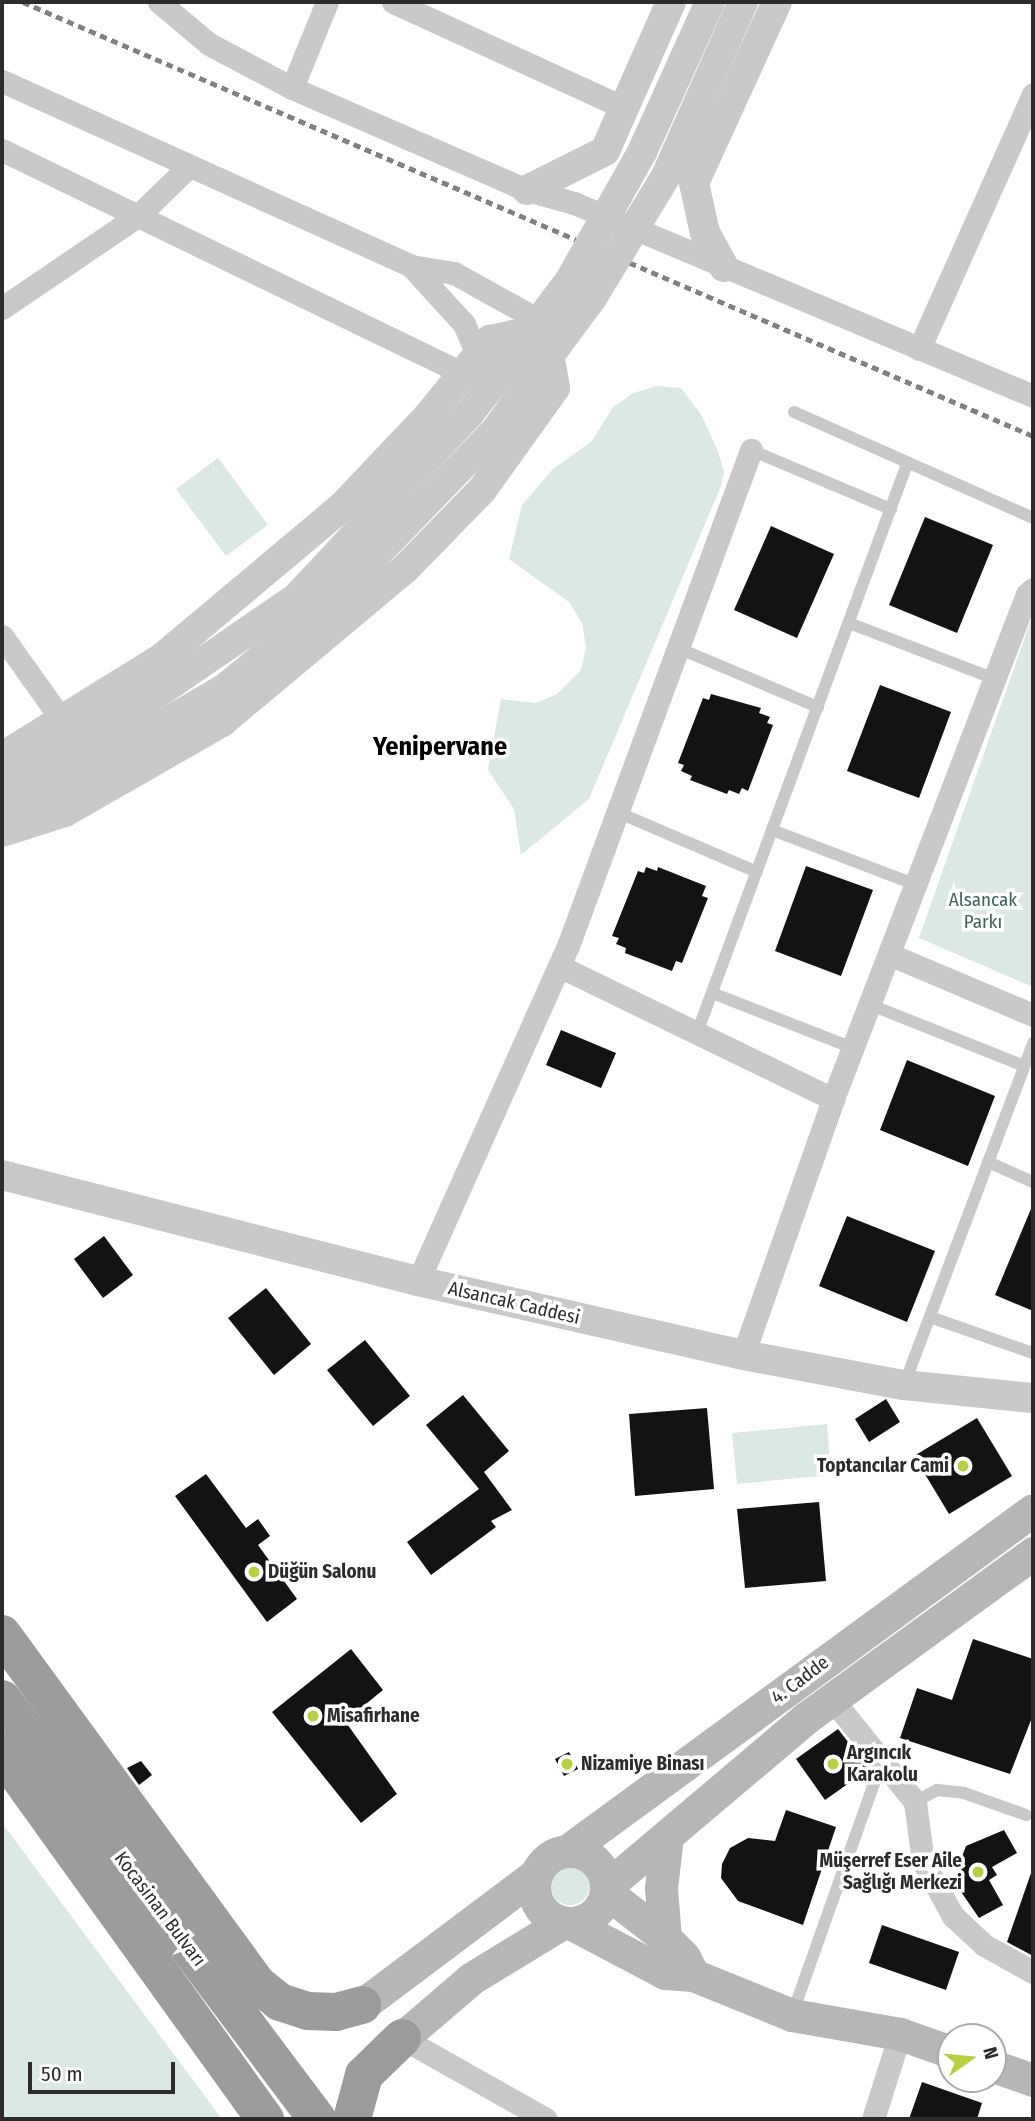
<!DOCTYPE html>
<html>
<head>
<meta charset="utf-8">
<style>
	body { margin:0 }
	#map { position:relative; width:1035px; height:2121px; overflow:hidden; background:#fff; font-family:"Fira Sans Condensed",sans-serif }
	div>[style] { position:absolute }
	.green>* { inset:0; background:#dbe8e4 }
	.round { border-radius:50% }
	.building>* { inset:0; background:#131313 }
	.service>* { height:12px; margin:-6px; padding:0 6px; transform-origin:6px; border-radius:6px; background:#c9c9c9 }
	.minor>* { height:23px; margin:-11.5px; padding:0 11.5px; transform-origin:11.5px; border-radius:11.5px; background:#c9c9c9 }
	.tertiary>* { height:30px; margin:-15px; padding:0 15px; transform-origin:15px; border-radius:15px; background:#c9c9c9 }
	.secondary>* { height:33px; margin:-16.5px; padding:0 16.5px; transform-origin:16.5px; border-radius:16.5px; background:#b6b6b6 }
	.secondary>.ring { margin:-16.5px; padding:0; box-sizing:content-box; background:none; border:33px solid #b6b6b6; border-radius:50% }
	.trunk>* { height:38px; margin:-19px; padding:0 19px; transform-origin:19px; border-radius:19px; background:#9c9c9c }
	.rail>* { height:5px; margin-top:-2.5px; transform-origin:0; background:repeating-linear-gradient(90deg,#818181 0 7px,transparent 0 12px) }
	.tertiary-bridge>* { height:30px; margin:-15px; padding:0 15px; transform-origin:15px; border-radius:15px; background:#c9c9c9 }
	.dots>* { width:19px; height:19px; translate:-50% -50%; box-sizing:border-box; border:4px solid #fff; border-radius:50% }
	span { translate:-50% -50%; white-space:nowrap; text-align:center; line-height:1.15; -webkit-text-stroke:7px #fff; paint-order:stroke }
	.park-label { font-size:19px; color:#3f625a }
	.street-label { font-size:19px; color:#2c2c2c }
	.poi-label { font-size:19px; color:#2c2c2c; font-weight:700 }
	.right { translate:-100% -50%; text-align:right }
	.left { translate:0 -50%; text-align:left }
	.district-label { font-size:26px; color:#000; font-weight:700 }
	.frame { position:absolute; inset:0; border:4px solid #2c2c2c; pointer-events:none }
	.north { position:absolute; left:937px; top:2023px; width:70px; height:70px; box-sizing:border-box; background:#fff; border:2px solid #ababab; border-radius:50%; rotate:75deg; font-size:19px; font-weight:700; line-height:28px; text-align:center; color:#2c2c2c }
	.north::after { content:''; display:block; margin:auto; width:24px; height:32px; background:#b7cf43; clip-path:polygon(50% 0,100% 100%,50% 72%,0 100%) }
	.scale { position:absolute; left:28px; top:2062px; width:147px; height:32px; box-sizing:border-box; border:4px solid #2c2c2c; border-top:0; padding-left:9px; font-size:21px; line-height:24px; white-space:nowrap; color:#2c2c2c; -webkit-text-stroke:5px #fff; paint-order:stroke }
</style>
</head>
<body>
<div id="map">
	<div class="green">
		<div style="clip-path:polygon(657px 386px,681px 388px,702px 416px,718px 452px,724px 472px,721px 486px,589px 799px,521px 855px,514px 809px,488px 770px,501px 699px,536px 703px,557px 694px,581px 670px,586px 647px,582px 623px,569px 602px,509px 559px,522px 505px,553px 469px,592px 441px,613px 407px,633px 393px)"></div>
		<div style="clip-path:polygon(218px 458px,268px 525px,226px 556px,176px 489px)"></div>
		<div style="clip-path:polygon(1033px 614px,1033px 987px,919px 938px)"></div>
		<div style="clip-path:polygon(827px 1424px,831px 1475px,737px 1484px,732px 1433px)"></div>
		<div style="clip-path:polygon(2px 1823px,83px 1932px,222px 2119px,2px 2119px)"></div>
		<div class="round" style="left:550px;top:1865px;width:40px;height:40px"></div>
	</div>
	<div class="building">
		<div style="clip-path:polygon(925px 517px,993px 545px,957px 633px,889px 605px)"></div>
		<div style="clip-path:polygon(771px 526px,834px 554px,797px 638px,734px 610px)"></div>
		<div style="clip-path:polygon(880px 685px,951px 712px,919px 798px,847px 771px)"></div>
		<div style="clip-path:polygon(711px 694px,761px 708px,759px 713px,770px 717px,767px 723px,773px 725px,748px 791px,742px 788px,739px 794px,729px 790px,727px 794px,690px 780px,692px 776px,681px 771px,684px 765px,678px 763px,703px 698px,709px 700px)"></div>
		<div style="clip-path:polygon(806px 866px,873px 890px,841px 976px,775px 951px)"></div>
		<div style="clip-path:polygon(646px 867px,657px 871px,658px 867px,706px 886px,702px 896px,708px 898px,682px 963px,676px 961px,672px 971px,625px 953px,626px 948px,616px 944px,619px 938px,612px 936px,638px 871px,644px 873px)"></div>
		<div style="clip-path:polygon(561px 1030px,616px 1053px,601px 1088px,546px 1065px)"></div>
		<div style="clip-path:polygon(907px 1060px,995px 1096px,968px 1166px,880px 1130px)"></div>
		<div style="clip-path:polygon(1033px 1204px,1033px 1311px,995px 1295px)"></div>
		<div style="clip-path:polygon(847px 1216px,935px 1251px,907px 1322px,819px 1286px)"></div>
		<div style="clip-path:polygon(104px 1236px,133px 1275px,103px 1298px,74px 1259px)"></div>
		<div style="clip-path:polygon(266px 1288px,311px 1344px,274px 1375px,228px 1318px)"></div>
		<div style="clip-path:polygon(365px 1340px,410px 1396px,373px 1426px,327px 1370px)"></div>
		<div style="clip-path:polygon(463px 1395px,509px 1451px,484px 1472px,512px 1510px,491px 1521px,496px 1527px,431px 1575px,407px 1542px,479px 1489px,426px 1425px)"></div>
		<div style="clip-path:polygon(886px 1399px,900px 1422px,869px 1442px,855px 1419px)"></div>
		<div style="clip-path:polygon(707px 1408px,714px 1489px,635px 1496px,629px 1414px)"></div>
		<div style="clip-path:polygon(977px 1418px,1012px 1476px,949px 1514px,914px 1456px)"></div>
		<div style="clip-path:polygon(206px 1474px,246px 1528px,258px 1519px,270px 1536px,258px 1545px,297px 1599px,267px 1622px,175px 1496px)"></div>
		<div style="clip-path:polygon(819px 1502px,826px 1581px,745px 1588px,737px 1509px)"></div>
		<div style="clip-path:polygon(973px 1639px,1033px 1659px,1033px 1715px,1010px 1774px,900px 1738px,917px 1688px,952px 1700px)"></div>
		<div style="clip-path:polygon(351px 1649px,383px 1690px,345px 1721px,397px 1794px,361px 1823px,272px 1712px)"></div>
		<div style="clip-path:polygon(838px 1729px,869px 1769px,825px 1800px,796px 1759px)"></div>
		<div style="clip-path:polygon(569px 1752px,578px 1769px,564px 1776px,555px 1759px)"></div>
		<div style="clip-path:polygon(141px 1761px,152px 1775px,139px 1785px,127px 1768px)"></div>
		<div style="clip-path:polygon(786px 1810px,836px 1827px,803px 1925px,738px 1901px,721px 1878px,722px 1864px,730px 1848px,748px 1838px,775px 1841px)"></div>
		<div style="clip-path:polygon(1004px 1830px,1017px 1853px,992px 1867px,997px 1875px,989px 1880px,1003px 1905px,979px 1918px,953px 1880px,966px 1846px)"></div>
		<div style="clip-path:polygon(1031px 1873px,1033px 1873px,1033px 1956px,1007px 1942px)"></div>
		<div style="clip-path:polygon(882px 1925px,959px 1952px,946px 1990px,869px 1963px)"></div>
		<div style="clip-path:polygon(922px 2082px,982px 2103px,977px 2119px,909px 2119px)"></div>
	</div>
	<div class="service">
		<div style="left:794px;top:412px;width:261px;rotate:23.9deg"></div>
		<div style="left:751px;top:450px;width:152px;rotate:22.9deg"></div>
		<div style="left:849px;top:623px;width:156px;rotate:21deg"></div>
		<div style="left:678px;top:648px;width:152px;rotate:22.9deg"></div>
		<div style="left:617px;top:812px;width:152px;rotate:23.2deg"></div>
		<div style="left:772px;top:830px;width:155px;rotate:20.8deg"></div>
		<div style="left:712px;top:993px;width:151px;rotate:21.3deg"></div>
		<div style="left:871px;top:1005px;width:165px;rotate:21.7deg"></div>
		<div style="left:697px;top:1033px;width:607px;rotate:-69.74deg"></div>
		<div style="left:988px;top:1162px;width:49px;rotate:24deg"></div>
		<div style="left:930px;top:1317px;width:109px;rotate:19.3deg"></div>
		<div style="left:904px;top:1385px;width:366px;rotate:-69.3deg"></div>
		<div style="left:915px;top:1802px;width:25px;rotate:-29deg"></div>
		<div style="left:937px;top:1790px;width:27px;rotate:6deg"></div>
		<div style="left:964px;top:1793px;width:66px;rotate:19.5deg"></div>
		<div style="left:792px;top:2015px;width:269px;rotate:-70.5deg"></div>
	</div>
	<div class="minor">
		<div style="left:159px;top:2px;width:65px;rotate:40deg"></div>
		<div style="left:209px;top:44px;width:94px;rotate:27.9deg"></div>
		<div style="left:292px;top:88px;width:256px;rotate:23.5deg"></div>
		<div style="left:527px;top:190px;width:49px;rotate:15.5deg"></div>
		<div style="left:574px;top:203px;width:498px;rotate:22.8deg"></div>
		<div style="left:393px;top:2px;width:254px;rotate:24.6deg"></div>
		<div style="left:2px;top:81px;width:449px;rotate:24.3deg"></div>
		<div style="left:411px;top:266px;width:44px;rotate:9.2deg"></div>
		<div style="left:454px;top:273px;width:113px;rotate:29.1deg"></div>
		<div style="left:292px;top:88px;width:93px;rotate:-67.9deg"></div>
		<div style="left:2px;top:150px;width:509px;rotate:25.86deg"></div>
		<div style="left:411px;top:266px;width:79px;rotate:47.6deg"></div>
		<div style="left:464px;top:324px;width:30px;rotate:67deg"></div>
		<div style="left:2px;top:308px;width:166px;rotate:-34.2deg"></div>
		<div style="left:139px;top:215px;width:70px;rotate:-44.4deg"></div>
		<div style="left:919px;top:349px;width:279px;rotate:-65.9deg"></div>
		<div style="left:2px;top:636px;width:103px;rotate:54.5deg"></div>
		<div style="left:891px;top:955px;width:154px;rotate:22.9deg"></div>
		<div style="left:559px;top:966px;width:305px;rotate:25.9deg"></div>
		<div style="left:418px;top:1281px;width:367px;rotate:-65.9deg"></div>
		<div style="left:568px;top:946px;width:529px;rotate:-69.75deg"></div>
		<div style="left:743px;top:1355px;width:271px;rotate:-70.6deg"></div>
		<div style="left:833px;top:1099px;width:541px;rotate:-68.99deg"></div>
		<div style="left:1027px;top:594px;width:8px;rotate:-40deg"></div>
		<div style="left:832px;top:1699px;width:132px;rotate:51.1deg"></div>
		<div style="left:915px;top:1802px;width:61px;rotate:82.4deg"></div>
		<div style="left:923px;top:1862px;width:62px;rotate:60.9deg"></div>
		<div style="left:953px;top:1916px;width:42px;rotate:43.1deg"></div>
		<div style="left:984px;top:1945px;width:56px;rotate:28.9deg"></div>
		<div style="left:402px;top:2038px;width:165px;rotate:29.4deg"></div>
		<div style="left:873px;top:2119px;width:89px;rotate:-72.4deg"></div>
	</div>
	<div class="tertiary">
		<div style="left:642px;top:152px;width:165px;rotate:-65.6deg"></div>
		<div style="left:666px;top:176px;width:190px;rotate:-66.1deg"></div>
		<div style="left:527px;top:190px;width:87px;rotate:-26.6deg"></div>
		<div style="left:605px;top:151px;width:163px;rotate:-66.1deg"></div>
		<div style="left:724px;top:267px;width:39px;rotate:-119deg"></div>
		<div style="left:705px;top:233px;width:51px;rotate:-102.4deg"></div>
		<div style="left:694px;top:183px;width:199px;rotate:-65.4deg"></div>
		<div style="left:2px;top:757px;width:190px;rotate:-31.8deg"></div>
		<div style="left:163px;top:657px;width:234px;rotate:-40deg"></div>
		<div style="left:342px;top:507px;width:127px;rotate:-46.6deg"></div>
		<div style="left:429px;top:415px;width:97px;rotate:-50.9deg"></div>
		<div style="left:490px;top:340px;width:24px;rotate:-12deg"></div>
		<div style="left:513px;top:335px;width:33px;rotate:31deg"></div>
		<div style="left:541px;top:352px;width:16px;rotate:52deg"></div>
		<div style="left:551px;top:365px;width:23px;rotate:80deg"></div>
		<div style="left:555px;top:388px;width:125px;rotate:125.6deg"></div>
		<div style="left:482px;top:490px;width:109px;rotate:134.3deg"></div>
		<div style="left:406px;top:568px;width:240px;rotate:140.1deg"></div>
		<div style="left:222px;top:722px;width:181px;rotate:150.2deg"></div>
		<div style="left:65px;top:812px;width:66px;rotate:162.4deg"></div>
		<div style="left:2px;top:786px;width:174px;rotate:-30.7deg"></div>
		<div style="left:152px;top:697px;width:175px;rotate:-34.5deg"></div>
		<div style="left:296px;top:598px;width:253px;rotate:-46.8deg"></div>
		<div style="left:469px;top:414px;width:58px;rotate:-52.7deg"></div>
		<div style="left:2px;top:819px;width:257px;rotate:-30.4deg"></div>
		<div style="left:224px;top:689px;width:139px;rotate:-39.4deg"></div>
		<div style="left:331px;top:601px;width:239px;rotate:-46deg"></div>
		<div style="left:497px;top:429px;width:61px;rotate:-55deg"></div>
		<div style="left:2px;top:1175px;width:429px;rotate:14.3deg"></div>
		<div style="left:418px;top:1281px;width:333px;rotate:12.8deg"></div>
		<div style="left:743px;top:1355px;width:164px;rotate:10.6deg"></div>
		<div style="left:904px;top:1385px;width:130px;rotate:5.8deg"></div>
	</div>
	<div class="secondary">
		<div class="ring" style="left:534px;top:1851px;width:39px;height:39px"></div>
		<div style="left:567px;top:1851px;width:577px;rotate:-36.2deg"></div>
		<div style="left:606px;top:1887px;width:262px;rotate:-40.2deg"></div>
		<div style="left:806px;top:1718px;width:281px;rotate:-36deg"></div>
		<div style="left:606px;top:1892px;width:75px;rotate:37.9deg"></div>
		<div style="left:665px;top:1938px;width:27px;rotate:45deg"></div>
		<div style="left:684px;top:1957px;width:20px;rotate:63deg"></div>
		<div style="left:572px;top:1924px;width:105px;rotate:27.8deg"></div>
		<div style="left:665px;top:1973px;width:28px;rotate:4deg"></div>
		<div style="left:693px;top:1975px;width:107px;rotate:22deg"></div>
		<div style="left:792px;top:2015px;width:110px;rotate:10deg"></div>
		<div style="left:900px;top:2034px;width:54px;rotate:19.4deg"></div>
		<div style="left:665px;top:1938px;width:50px;rotate:-94.6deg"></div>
		<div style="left:661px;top:1888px;width:52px;rotate:-83.4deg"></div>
		<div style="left:362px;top:2005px;width:216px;rotate:-36.9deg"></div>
		<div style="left:402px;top:2038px;width:92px;rotate:-40.6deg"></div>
		<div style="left:472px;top:1978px;width:105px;rotate:-31.4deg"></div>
		<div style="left:993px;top:2066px;width:42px;rotate:19.3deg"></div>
	</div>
	<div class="trunk">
		<div style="left:2px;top:1634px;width:433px;rotate:53.9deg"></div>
		<div style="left:257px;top:1984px;width:29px;rotate:38deg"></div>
		<div style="left:280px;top:2002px;width:29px;rotate:18deg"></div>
		<div style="left:308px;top:2011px;width:28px;rotate:2deg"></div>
		<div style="left:336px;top:2012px;width:27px;rotate:-15deg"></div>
		<div style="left:2px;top:1699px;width:525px;rotate:53.13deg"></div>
		<div style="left:2px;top:1753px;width:451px;rotate:54.3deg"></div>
		<div style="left:352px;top:2119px;width:46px;rotate:-74.7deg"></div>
		<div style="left:364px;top:2075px;width:53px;rotate:-44.2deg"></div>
	</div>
	<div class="rail">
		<div style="left:23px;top:2px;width:1099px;rotate:23.25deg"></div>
	</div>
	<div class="tertiary-bridge">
		<div style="left:504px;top:368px;width:110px;rotate:-53.1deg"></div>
		<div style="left:570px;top:280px;width:147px;rotate:-60.6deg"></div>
		<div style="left:532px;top:379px;width:101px;rotate:-53.5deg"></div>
		<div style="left:592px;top:298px;width:143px;rotate:-58.8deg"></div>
	</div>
	<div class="dots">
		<div style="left:963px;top:1466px;background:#b7cf43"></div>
		<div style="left:254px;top:1572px;background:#b7cf43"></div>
		<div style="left:313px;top:1716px;background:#b7cf43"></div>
		<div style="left:567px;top:1764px;background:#b7cf43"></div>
		<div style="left:833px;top:1764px;background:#b7cf43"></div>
		<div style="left:978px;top:1872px;background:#b7cf43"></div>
	</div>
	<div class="park-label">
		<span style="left:983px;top:911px">Alsancak<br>Parkı</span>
	</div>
	<div class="street-label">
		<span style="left:514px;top:1303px;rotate:13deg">Alsancak Caddesi</span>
		<span style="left:800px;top:1680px;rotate:-37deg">4. Cadde</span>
		<span style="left:160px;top:1909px;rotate:53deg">Kocasinan Bulvarı</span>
	</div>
	<div class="poi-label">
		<span class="right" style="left:949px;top:1466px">Toptancılar Cami</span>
		<span class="left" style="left:268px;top:1572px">Düğün Salonu</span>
		<span class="left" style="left:327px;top:1716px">Misafirhane</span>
		<span class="left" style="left:847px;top:1764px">Argıncık<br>Karakolu</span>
		<span class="left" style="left:581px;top:1764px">Nizamiye Binası</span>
		<span class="right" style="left:962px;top:1872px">Müşerref Eser Aile<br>Sağlığı Merkezi</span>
	</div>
	<div class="district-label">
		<span style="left:440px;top:747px">Yenipervane</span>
	</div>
	<div class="frame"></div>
	<div class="north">N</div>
	<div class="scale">50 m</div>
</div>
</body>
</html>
